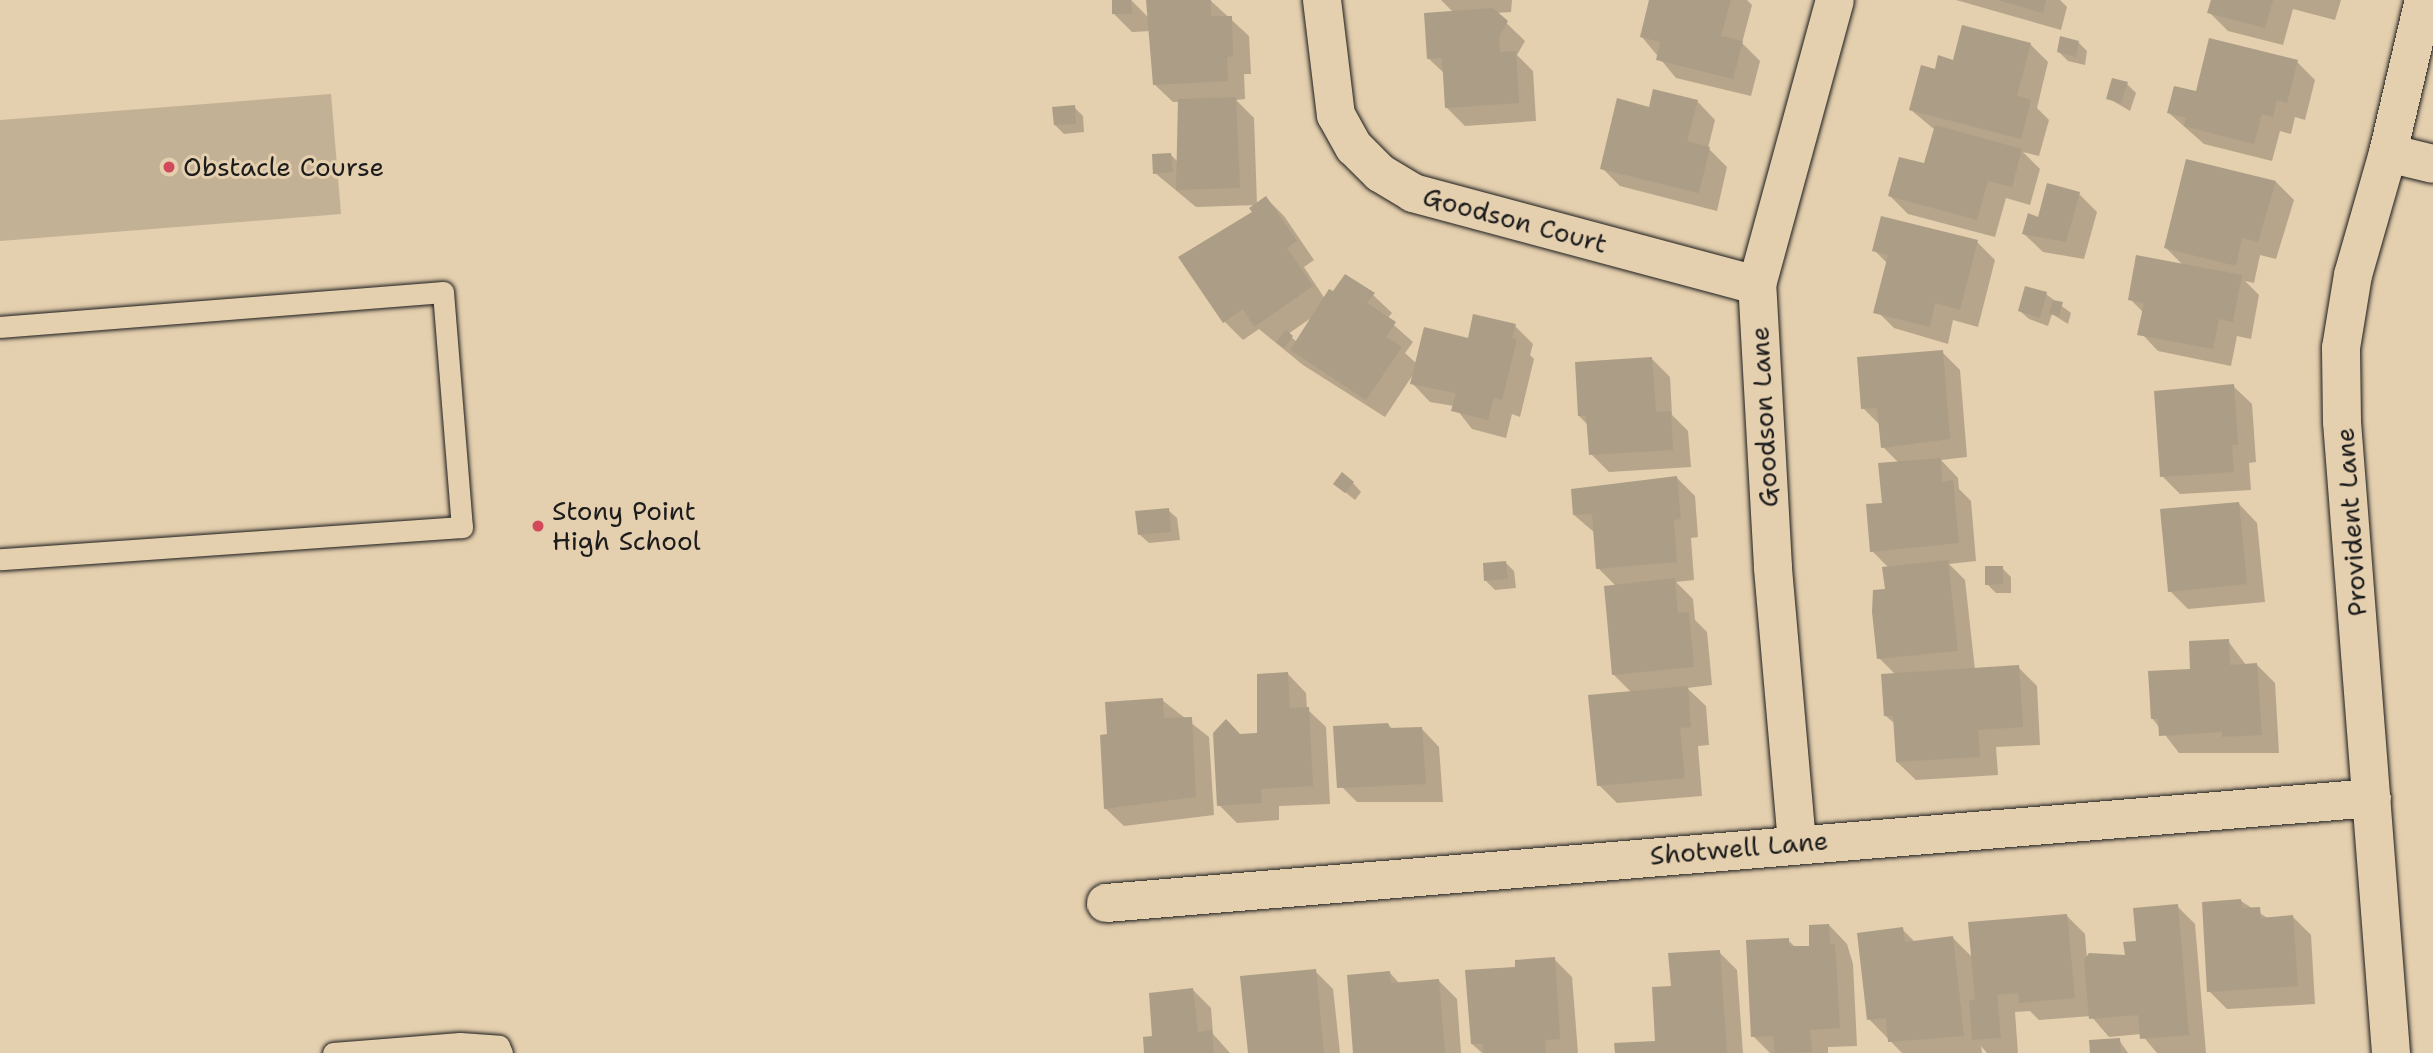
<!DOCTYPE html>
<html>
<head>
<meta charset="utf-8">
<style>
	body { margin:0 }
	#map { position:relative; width:2433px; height:1053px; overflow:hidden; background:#e4cfae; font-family:"Shantell Sans",sans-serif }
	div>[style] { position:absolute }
	.green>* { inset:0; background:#c3b196 }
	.shadow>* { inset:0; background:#0003 }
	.building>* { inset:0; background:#ac9d86 }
	.roads { filter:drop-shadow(0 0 2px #1c1c1c) drop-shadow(0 0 2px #1c1c1c) }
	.service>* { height:21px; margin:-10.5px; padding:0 10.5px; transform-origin:10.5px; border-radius:10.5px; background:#e4cfae }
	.minor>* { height:38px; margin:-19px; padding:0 19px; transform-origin:19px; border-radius:19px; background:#e4cfae }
	.dots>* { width:19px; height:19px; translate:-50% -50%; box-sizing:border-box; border:4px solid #e4cfae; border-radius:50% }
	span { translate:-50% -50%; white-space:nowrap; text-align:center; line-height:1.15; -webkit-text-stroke:6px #e4cfae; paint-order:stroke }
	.poi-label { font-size:26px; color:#1c1c1c }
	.left { translate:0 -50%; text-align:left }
	.street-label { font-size:26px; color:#1c1c1c }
</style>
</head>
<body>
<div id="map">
	<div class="green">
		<div style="clip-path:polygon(331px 94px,341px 214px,0 241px,0 120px)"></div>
	</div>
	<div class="shadow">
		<div style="clip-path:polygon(evenodd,1113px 0,1131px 0,1149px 18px,1148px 0,1210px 0,1249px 36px,1251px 74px,1244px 74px,1245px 99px,1236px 100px,1254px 118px,1257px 204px,1266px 198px,1284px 216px,1314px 260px,1304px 267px,1325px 299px,1373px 295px,1392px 313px,1387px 319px,1413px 342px,1405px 353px,1417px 364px,1515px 326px,1533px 344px,1530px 355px,1534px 359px,1520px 417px,1512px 414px,1506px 438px,1472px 429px,1454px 406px,1430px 402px,1412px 383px,1414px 373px,1385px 417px,1303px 365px,1259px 329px,1243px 340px,1224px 321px,1256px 205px,1196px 207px,1155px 173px,1171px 155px,1179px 163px,1180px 102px,1173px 102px,1154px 84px,1150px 31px,1132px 32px,1114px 14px,1113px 0,1314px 316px,1297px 342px,1288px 334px,1314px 316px)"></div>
		<div style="clip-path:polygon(1441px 0,1512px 0,1511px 12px,1496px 13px,1525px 41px,1517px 55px,1533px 71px,1536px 121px,1465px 126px,1447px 108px,1445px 74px,1428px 58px,1453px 12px)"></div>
		<div style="clip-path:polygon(1651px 0,1747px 0,1752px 5px,1742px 43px,1760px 61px,1751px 96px,1676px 78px,1642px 37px)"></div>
		<div style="clip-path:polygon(1956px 0,2060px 0,2067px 7px,2061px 30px)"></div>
		<div style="clip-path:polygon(2213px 0,2341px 0,2335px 20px,2293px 9px,2283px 45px,2228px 31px,2209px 12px)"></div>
		<div style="clip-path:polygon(2078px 42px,2087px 51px,2085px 65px,2068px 61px,2059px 52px)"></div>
		<div style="clip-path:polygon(2030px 44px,2048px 62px,2037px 108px,2049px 120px,2039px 156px,2023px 152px,2040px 169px,2030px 205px,2006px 198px,1995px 237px,1908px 214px,1890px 196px,1925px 165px,1935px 130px,1911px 110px,1936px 71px)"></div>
		<div style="clip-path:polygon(2297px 62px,2315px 80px,2305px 120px,2295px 117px,2291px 134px,2280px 131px,2272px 161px,2204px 144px,2169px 113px,2197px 93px)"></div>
		<div style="clip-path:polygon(2127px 84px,2136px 93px,2130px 111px,2108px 98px)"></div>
		<div style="clip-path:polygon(1697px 101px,1715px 120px,1708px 148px,1727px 167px,1717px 211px,1620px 186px,1602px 168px,1651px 109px)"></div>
		<div style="clip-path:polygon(1074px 107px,1083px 116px,1084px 132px,1064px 134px,1055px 125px)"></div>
		<div style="clip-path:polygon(2276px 182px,2294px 200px,2276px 259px,2260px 255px,2254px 283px,2245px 281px,2259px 295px,2251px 339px,2237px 336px,2231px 366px,2158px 351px,2140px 332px,2144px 313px,2130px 299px,2184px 266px,2166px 248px)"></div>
		<div style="clip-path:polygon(2079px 194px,2097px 212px,2084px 259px,2043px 252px,2024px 234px)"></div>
		<div style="clip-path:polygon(1977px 242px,1995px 260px,1978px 327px,1953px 320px,1948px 344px,1894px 328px,1876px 310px,1887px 263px,1874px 250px)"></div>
		<div style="clip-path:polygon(2046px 294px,2071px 313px,2068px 324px,2052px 314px,2048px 326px,2029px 319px,2020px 311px)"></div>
		<div style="clip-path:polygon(1942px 352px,1960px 370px,1967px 457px,1941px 460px,1958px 478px,1959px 489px,1971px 501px,1976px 561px,1949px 564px,1965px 580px,1975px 670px,2018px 667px,2037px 686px,2040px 745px,1996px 747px,1998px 775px,1916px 780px,1897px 762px,1895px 724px,1886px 716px,1896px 675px,1879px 658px,1889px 568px,1872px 551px,1899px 463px,1883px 447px,1881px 426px,1863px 408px)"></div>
		<div style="clip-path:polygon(1652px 359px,1670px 377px,1672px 415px,1688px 431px,1691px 467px,1609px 472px,1591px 454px,1588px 425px,1579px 416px)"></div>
		<div style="clip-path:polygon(2233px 386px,2252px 404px,2256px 462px,2249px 463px,2251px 490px,2180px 494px,2162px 476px)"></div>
		<div style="clip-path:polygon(1677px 478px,1695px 496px,1698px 537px,1691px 538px,1694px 580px,1676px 582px,1693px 599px,1695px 620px,1707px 632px,1712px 685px,1687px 688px,1706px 706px,1709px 745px,1698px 746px,1702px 796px,1617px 803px,1599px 785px,1632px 693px,1614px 675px,1616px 586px,1598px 568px,1595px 533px,1574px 515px)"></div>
		<div style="clip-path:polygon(1353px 483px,1361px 492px,1355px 500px,1335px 484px)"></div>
		<div style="clip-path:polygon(2239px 504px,2257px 523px,2265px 602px,2188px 609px,2170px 591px)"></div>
		<div style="clip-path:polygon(1168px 510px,1177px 518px,1180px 540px,1149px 543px,1140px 535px)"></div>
		<div style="clip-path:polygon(1505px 562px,1514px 571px,1516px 588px,1495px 590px,1486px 581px)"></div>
		<div style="clip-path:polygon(2002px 568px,2011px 577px,2011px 593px,1996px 593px,1987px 584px)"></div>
		<div style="clip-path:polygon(2228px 641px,2246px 665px,2256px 664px,2275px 683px,2279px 753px,2179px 753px,2152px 718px)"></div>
		<div style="clip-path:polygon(1288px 674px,1306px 693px,1307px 709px,1326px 727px,1330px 804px,1279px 806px,1279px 820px,1237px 823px,1219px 805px)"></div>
		<div style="clip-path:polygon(1162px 700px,1209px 737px,1214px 815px,1124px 826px,1105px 808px)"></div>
		<div style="clip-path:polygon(1388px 724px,1393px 730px,1421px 728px,1439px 747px,1443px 802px,1357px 802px,1338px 783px)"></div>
		<div style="clip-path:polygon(2241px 901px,2269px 919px,2293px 917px,2311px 935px,2315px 1004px,2227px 1009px,2209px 991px)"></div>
		<div style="clip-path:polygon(2177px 906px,2195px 924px,2206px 1053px,2157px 1053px,2141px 1034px,2109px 1037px,2091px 1016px,2039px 1020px,2030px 1011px,2015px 1012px,2018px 1053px,1987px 1053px,1981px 1046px,1982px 1053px,1902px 1053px,1869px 1019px,1902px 929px,1916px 943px,1953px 938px,1973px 958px,2067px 916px,2085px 934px,2087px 959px,2125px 957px,2125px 943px,2138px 942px)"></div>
		<div style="clip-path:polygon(1829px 925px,1847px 944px,1853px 964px,1857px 1046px,1828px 1047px,1828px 1053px,1770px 1053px,1753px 1036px,1788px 940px,1796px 948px,1811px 947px)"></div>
		<div style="clip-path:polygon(1719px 952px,1737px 970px,1743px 1053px,1616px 1053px,1657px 1042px,1673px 988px)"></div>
		<div style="clip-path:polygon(1554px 959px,1572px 977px,1578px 1053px,1482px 1053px,1472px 1044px,1516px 969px)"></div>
		<div style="clip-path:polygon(1315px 971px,1333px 989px,1340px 1053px,1250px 1053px)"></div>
		<div style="clip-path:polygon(1390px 973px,1400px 984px,1439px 981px,1457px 999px,1461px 1053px,1355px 1053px)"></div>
		<div style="clip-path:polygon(1193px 990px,1211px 1008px,1213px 1034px,1230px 1053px,1146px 1053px)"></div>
		<div style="clip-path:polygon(2119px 1040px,2128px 1053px,2091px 1053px)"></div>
	</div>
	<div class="building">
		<div style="clip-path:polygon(1112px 0,1131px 0,1132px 14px,1112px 14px)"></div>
		<div style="clip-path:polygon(1146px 0,1211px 0,1211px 16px,1232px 16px,1233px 56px,1227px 57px,1228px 81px,1153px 85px)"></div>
		<div style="clip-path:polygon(1649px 0,1731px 0,1721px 36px,1743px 41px,1733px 79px,1656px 60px,1660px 42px,1640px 37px)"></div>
		<div style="clip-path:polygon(1997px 0,2046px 0,2043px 13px)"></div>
		<div style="clip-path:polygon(2211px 0,2273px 0,2265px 28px,2207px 13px)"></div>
		<div style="clip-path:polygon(1493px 8px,1508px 21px,1499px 37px,1500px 52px,1516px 51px,1519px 103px,1445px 108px,1442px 58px,1427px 59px,1424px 13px)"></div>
		<div style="clip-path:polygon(1962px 25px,2031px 43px,2017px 96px,2031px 100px,2021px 139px,1909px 110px,1921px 65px,1935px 69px,1938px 55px,1953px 60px)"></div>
		<div style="clip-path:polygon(2060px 36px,2079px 41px,2076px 57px,2057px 52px)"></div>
		<div style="clip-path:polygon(2209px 38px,2298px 60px,2287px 103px,2277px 100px,2273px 117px,2262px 114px,2254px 144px,2184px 126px,2186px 118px,2167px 113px,2174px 86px,2196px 91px)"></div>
		<div style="clip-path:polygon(2112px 78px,2128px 82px,2121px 103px,2106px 99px)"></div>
		<div style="clip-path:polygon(1653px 89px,1698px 100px,1687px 141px,1710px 147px,1699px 193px,1600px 169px,1617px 98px,1649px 107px)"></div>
		<div style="clip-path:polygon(1236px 97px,1240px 188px,1176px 190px,1178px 99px)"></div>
		<div style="clip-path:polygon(1075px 105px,1076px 124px,1054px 125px,1052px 107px)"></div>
		<div style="clip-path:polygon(1935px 125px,2022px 149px,2012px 187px,1988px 181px,1977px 220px,1888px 196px,1899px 157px,1924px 163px)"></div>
		<div style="clip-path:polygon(1171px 153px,1173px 172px,1153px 174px,1152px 154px)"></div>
		<div style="clip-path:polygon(2186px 159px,2276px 181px,2258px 242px,2242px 238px,2236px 266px,2164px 248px)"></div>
		<div style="clip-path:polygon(2047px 183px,2080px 192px,2066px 242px,2022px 234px,2028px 213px,2038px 217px)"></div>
		<div style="clip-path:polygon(1266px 196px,1297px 241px,1287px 248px,1313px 286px,1254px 327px,1243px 309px,1223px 323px,1178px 257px,1252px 212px,1249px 208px)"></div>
		<div style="clip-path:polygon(1881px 216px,1978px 240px,1960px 310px,1935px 303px,1930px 327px,1873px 313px,1888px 255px,1872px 251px)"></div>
		<div style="clip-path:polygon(2136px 255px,2242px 275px,2233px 322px,2219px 319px,2213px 349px,2137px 335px,2144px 303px,2128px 300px)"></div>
		<div style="clip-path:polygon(1345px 274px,1375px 293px,1367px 303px,1396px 322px,1386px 337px,1402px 347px,1366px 400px,1290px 350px,1329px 289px,1333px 291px)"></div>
		<div style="clip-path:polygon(2025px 286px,2047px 292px,2040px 318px,2018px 311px)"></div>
		<div style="clip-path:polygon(2053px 300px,2063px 302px,2059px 316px,2049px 314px)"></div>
		<div style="clip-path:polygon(1473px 314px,1516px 324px,1512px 338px,1517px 339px,1502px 400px,1494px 397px,1488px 420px,1451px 411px,1456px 393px,1410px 384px,1424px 327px,1468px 338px)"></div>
		<div style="clip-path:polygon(1286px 330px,1293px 336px,1284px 348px,1276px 342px)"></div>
		<div style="clip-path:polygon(1943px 350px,1950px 439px,1881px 448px,1877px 408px,1861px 409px,1857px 357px)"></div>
		<div style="clip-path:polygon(1652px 357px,1656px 412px,1671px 411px,1673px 450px,1589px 455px,1586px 416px,1578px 416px,1575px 362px)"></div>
		<div style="clip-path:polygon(2234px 384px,2238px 445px,2232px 445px,2234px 472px,2160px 477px,2154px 391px)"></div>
		<div style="clip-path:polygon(1941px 458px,1942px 482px,1953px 480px,1959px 543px,1870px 552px,1866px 504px,1882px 503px,1878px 463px)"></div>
		<div style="clip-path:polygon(1342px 472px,1354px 482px,1345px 493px,1333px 484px)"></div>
		<div style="clip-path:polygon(1677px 476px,1681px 519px,1674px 520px,1677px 562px,1596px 569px,1592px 514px,1573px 515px,1571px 489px)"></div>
		<div style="clip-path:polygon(2239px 502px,2247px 584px,2168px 592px,2160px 509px)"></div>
		<div style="clip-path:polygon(1169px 508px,1171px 532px,1138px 535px,1135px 511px)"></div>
		<div style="clip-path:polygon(1948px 560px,1958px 651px,1877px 659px,1872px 612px,1873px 590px,1885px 589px,1882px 567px)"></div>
		<div style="clip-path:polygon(1506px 561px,1508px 579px,1484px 581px,1483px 563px)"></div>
		<div style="clip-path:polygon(1985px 566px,2003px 566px,2003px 584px,1985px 585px)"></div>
		<div style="clip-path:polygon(1675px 578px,1678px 613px,1689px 612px,1694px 667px,1612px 675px,1604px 586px)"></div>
		<div style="clip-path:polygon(2229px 639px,2230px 665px,2257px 663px,2262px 735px,2222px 737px,2222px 732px,2159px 736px,2158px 719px,2151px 719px,2148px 671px,2190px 669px,2189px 641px)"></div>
		<div style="clip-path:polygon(2019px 665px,2023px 727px,1978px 730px,1980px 757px,1896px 762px,1893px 716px,1884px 716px,1881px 674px)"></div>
		<div style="clip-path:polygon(1288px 672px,1290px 708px,1309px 707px,1313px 786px,1261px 789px,1262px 803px,1217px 806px,1213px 733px,1226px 719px,1240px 734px,1257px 733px,1257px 674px)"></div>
		<div style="clip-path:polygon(1688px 686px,1691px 727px,1680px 728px,1685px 778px,1597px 786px,1588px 695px)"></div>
		<div style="clip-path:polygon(1163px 698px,1164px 718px,1192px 717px,1196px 797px,1104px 809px,1100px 735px,1107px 734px,1105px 702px)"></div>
		<div style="clip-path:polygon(1388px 723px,1389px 728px,1422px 727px,1426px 784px,1337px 788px,1333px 726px)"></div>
		<div style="clip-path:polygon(2241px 899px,2242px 908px,2260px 907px,2261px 918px,2293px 915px,2298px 986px,2207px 992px,2202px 902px)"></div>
		<div style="clip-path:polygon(2178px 904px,2189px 1035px,2140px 1039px,2138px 1015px,2089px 1019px,2084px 960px,2089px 953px,2125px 955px,2123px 942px,2136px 941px,2133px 908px)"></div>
		<div style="clip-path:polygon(2067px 914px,2075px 998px,2019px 1003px,2018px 993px,1997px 995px,2001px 1038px,1972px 1040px,1969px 1000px,1975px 1000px,1968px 922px)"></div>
		<div style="clip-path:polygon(1829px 924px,1830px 944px,1835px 944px,1840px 1028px,1810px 1030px,1812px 1052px,1775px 1053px,1773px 1036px,1751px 1037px,1746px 940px,1789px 938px,1789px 946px,1809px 946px,1809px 925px)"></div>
		<div style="clip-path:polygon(1903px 927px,1905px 942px,1953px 936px,1964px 1036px,1888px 1042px,1886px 1018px,1867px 1020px,1857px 933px)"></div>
		<div style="clip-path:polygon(1720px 950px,1727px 1053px,1615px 1053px,1614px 1043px,1655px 1041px,1652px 987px,1671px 986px,1668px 953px)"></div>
		<div style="clip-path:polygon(1555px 957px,1560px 1039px,1545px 1040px,1546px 1053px,1483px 1053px,1483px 1044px,1471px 1044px,1465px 970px,1515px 967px,1515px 960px)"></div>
		<div style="clip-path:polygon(1316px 969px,1324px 1053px,1248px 1053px,1240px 976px)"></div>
		<div style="clip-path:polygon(1390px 971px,1391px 983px,1439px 979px,1445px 1053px,1353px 1053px,1347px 975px)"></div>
		<div style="clip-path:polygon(1193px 988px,1198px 1032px,1212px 1030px,1214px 1053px,1144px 1053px,1143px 1037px,1152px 1036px,1149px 993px)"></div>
		<div style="clip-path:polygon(2120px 1038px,2121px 1053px,2090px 1053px,2089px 1040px)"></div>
	</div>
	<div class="roads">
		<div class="service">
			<div style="left:0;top:327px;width:444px;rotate:-4.5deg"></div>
			<div style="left:443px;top:292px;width:236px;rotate:85.4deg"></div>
			<div style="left:462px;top:527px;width:463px;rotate:176deg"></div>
			<div style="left:333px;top:1053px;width:127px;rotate:-4.5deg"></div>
			<div style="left:460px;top:1043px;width:39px;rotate:4deg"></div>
			<div style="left:499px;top:1046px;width:8px;rotate:67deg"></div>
		</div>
		<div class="minor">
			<div style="left:1322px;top:0;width:116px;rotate:83.1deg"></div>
			<div style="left:1336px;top:115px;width:37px;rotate:61deg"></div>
			<div style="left:1354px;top:147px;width:37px;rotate:45deg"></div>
			<div style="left:1380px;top:173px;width:39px;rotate:31deg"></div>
			<div style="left:1413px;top:193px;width:356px;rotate:15deg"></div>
			<div style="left:2388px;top:153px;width:46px;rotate:13.7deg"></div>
			<div style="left:1797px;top:843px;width:277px;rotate:-95deg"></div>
			<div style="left:1773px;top:567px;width:282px;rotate:-93.2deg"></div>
			<div style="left:1757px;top:285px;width:295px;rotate:-74.7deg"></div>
			<div style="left:1106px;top:903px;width:1270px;rotate:-4.74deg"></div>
			<div style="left:2391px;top:1053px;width:633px;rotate:-94.44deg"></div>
			<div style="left:2342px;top:422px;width:74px;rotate:-90.8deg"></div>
			<div style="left:2341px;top:348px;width:74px;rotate:-80.7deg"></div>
			<div style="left:2353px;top:275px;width:127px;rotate:-74deg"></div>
			<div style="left:2388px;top:153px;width:157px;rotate:-76.8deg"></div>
		</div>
	</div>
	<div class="dots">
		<div style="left:169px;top:167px;background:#d1495b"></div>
		<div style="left:538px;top:526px;background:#d1495b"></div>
	</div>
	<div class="poi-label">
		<span class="left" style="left:183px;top:167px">Obstacle Course</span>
		<span class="left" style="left:552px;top:526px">Stony Point<br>High School</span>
	</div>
	<div class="street-label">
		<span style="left:1515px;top:220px;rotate:15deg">Goodson Court</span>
		<span style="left:1764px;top:417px;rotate:-93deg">Goodson Lane</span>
		<span style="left:2351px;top:522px;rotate:-94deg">Provident Lane</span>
		<span style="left:1739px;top:848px;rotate:-5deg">Shotwell Lane</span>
	</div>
</div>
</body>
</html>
